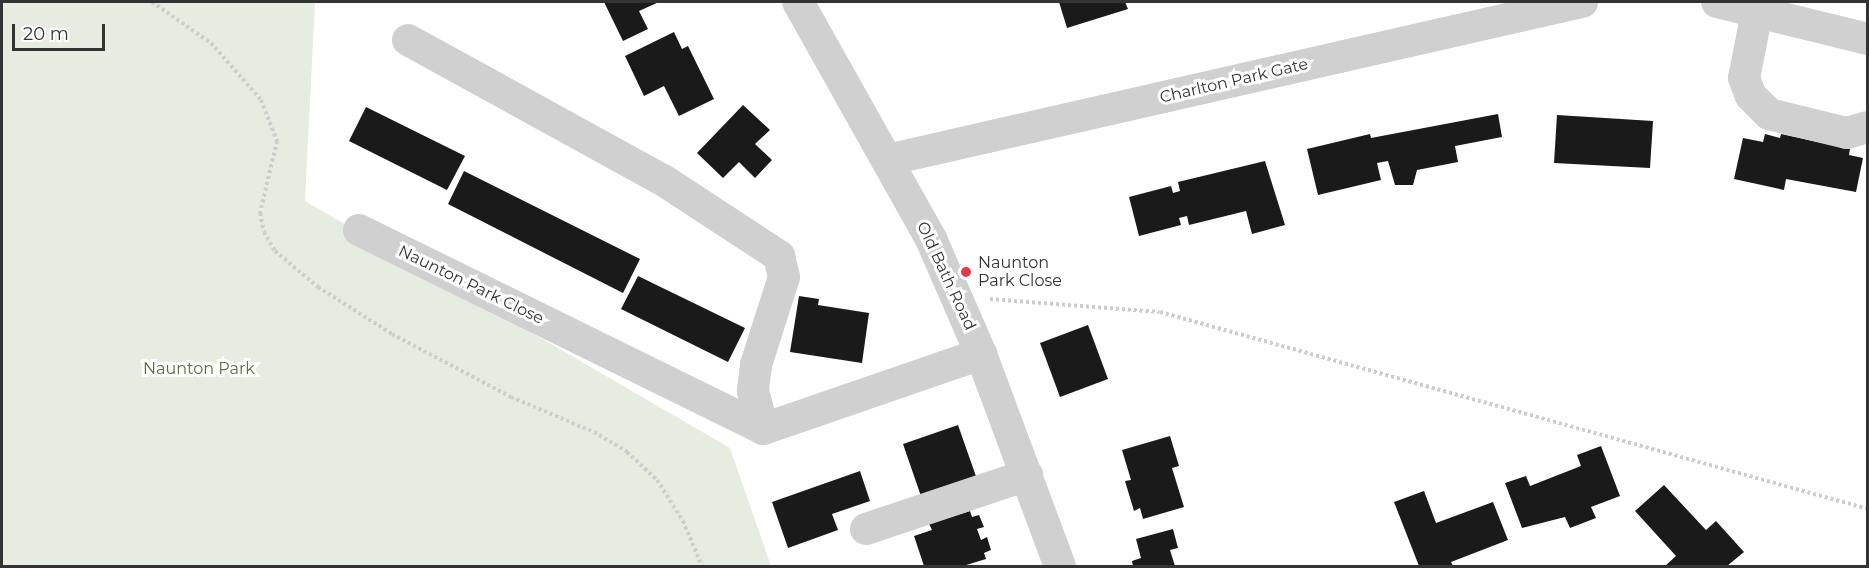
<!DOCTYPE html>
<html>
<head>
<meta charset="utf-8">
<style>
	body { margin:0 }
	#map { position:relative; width:1869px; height:568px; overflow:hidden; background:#fff; font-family:Montserrat,sans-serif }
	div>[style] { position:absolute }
	.green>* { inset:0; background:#e6ecdf }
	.building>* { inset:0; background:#1a1a1a }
	.path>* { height:4px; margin-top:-2px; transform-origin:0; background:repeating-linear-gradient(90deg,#cdcdcd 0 3px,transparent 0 6px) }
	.minor>* { height:32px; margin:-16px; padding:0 16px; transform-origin:16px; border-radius:16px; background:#d0d0d0 }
	.dots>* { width:16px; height:16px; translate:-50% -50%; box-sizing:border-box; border:3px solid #fff; border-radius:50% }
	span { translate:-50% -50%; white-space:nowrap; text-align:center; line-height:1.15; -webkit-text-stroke:6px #fff; paint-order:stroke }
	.street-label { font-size:16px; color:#333 }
	.poi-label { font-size:16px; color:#333 }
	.left { translate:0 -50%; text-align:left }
	.park-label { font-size:16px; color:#56703f }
	.frame { position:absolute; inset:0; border:3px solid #333; pointer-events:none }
	.scale { position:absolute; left:12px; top:24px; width:93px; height:27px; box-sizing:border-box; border:3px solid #333; border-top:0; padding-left:8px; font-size:18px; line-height:21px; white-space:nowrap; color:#333; -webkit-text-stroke:4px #fff; paint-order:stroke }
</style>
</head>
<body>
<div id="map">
	<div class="green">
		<div style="clip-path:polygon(2px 2px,315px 2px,305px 201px,730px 448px,771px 566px,2px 566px)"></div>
	</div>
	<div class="building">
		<div style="clip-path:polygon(604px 2px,659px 2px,639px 11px,648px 29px,623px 41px)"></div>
		<div style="clip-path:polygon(1059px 2px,1125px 2px,1128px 9px,1067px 28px)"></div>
		<div style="clip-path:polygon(674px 32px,682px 49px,688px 46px,714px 99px,679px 116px,664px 86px,644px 96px,625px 56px)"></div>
		<div style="clip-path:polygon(743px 105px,770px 130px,755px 144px,772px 160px,755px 178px,739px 162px,723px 178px,697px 153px)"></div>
		<div style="clip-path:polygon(366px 107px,465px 156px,447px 190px,349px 141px)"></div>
		<div style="clip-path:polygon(1498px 114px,1502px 137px,1455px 146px,1458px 162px,1417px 170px,1413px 185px,1395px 185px,1388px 161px,1377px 163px,1381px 180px,1318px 195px,1307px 149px,1370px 134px,1371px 138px)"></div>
		<div style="clip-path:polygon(1557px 115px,1653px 121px,1650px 168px,1554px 163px)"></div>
		<div style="clip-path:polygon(1765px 134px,1780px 138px,1781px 134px,1850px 149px,1849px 155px,1863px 158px,1856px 192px,1786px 179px,1784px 190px,1734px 179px,1743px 138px,1763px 142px)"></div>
		<div style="clip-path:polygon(1265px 161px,1285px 225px,1252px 234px,1246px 211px,1189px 225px,1187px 216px,1179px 218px,1181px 225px,1139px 236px,1129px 197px,1171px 186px,1173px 193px,1180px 191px,1178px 182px)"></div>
		<div style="clip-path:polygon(464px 171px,640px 259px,623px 293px,448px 204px)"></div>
		<div style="clip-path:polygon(638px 276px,745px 328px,728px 362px,621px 309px)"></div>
		<div style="clip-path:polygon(799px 296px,819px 299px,818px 305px,869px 313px,862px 363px,790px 352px)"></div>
		<div style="clip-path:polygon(1088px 325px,1108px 379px,1060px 397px,1040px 343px)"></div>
		<div style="clip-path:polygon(958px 425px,978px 482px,923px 502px,903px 444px)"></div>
		<div style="clip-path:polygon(1170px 436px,1179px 466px,1172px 468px,1184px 507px,1143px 519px,1140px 508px,1134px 511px,1125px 481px,1131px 480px,1122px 450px)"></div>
		<div style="clip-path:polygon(1601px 446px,1620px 496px,1591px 507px,1596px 518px,1570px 528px,1565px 517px,1522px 528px,1505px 483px,1526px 476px,1530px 486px,1581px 466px,1577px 455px)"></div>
		<div style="clip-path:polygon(860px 471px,870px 501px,832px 514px,838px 530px,788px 548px,772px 502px)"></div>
		<div style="clip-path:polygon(1664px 485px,1706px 530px,1716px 521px,1744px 552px,1727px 566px,1665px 566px,1676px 556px,1635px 511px)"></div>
		<div style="clip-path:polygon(1424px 491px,1436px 523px,1493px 502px,1508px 540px,1451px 562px,1453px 566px,1419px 566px,1394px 502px)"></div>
		<div style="clip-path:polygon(970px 511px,972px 517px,979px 515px,984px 527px,977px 529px,981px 540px,987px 537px,991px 550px,984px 553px,986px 559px,963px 566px,924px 566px,914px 536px,932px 530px,929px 524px)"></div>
		<div style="clip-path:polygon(1173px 529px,1178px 548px,1170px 550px,1175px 566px,1133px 566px,1132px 561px,1141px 558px,1136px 539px)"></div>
	</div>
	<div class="path">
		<div style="left:152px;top:2px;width:72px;rotate:34.8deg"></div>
		<div style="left:211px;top:43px;width:76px;rotate:48.7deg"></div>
		<div style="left:261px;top:100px;width:44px;rotate:68.7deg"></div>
		<div style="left:277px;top:141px;width:74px;rotate:103.3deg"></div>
		<div style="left:260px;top:213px;width:19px;rotate:78deg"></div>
		<div style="left:264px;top:232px;width:22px;rotate:60deg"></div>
		<div style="left:275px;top:251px;width:56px;rotate:39.9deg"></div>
		<div style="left:318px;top:287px;width:88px;rotate:32.4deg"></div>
		<div style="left:392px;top:334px;width:135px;rotate:27.9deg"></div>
		<div style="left:511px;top:397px;width:90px;rotate:22.9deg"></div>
		<div style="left:594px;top:432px;width:39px;rotate:31deg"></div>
		<div style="left:627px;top:452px;width:41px;rotate:43deg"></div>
		<div style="left:657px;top:480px;width:49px;rotate:57.6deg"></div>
		<div style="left:683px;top:521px;width:49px;rotate:67.1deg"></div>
		<div style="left:990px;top:299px;width:170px;rotate:4.4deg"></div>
		<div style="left:1160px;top:312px;width:735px;rotate:15.55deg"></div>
	</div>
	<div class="minor">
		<div style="left:798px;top:2px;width:272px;rotate:60.7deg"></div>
		<div style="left:931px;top:239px;width:125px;rotate:66.5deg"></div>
		<div style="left:981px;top:354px;width:226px;rotate:69.6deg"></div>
		<div style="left:1717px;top:2px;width:155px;rotate:13.8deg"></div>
		<div style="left:1757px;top:12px;width:67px;rotate:101.1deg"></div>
		<div style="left:1744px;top:78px;width:19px;rotate:69deg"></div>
		<div style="left:1751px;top:96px;width:25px;rotate:45deg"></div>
		<div style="left:1769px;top:114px;width:80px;rotate:13.7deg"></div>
		<div style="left:1847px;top:133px;width:22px;rotate:-16deg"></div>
		<div style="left:408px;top:40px;width:291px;rotate:28.8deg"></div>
		<div style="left:663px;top:180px;width:139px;rotate:33.2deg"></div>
		<div style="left:779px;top:256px;width:22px;rotate:77deg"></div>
		<div style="left:784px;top:277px;width:92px;rotate:107.7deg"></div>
		<div style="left:756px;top:365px;width:26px;rotate:97deg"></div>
		<div style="left:753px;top:391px;width:39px;rotate:75deg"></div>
		<div style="left:887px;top:160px;width:713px;rotate:-12.81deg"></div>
		<div style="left:359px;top:230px;width:450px;rotate:26.2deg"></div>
		<div style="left:763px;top:429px;width:231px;rotate:-19deg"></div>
		<div style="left:866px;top:529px;width:170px;rotate:-18.5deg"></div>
	</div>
	<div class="dots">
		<div style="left:966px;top:272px;background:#e63946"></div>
	</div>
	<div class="street-label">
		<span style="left:1234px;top:81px;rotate:-13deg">Charlton Park Gate</span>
		<span style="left:946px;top:276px;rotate:65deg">Old Bath Road</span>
		<span style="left:471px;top:285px;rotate:26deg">Naunton Park Close</span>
	</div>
	<div class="poi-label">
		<span class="left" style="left:978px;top:272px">Naunton<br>Park Close</span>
	</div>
	<div class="park-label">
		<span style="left:199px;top:369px">Naunton Park</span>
	</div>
	<div class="frame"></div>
	<div class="scale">20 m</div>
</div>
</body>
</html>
